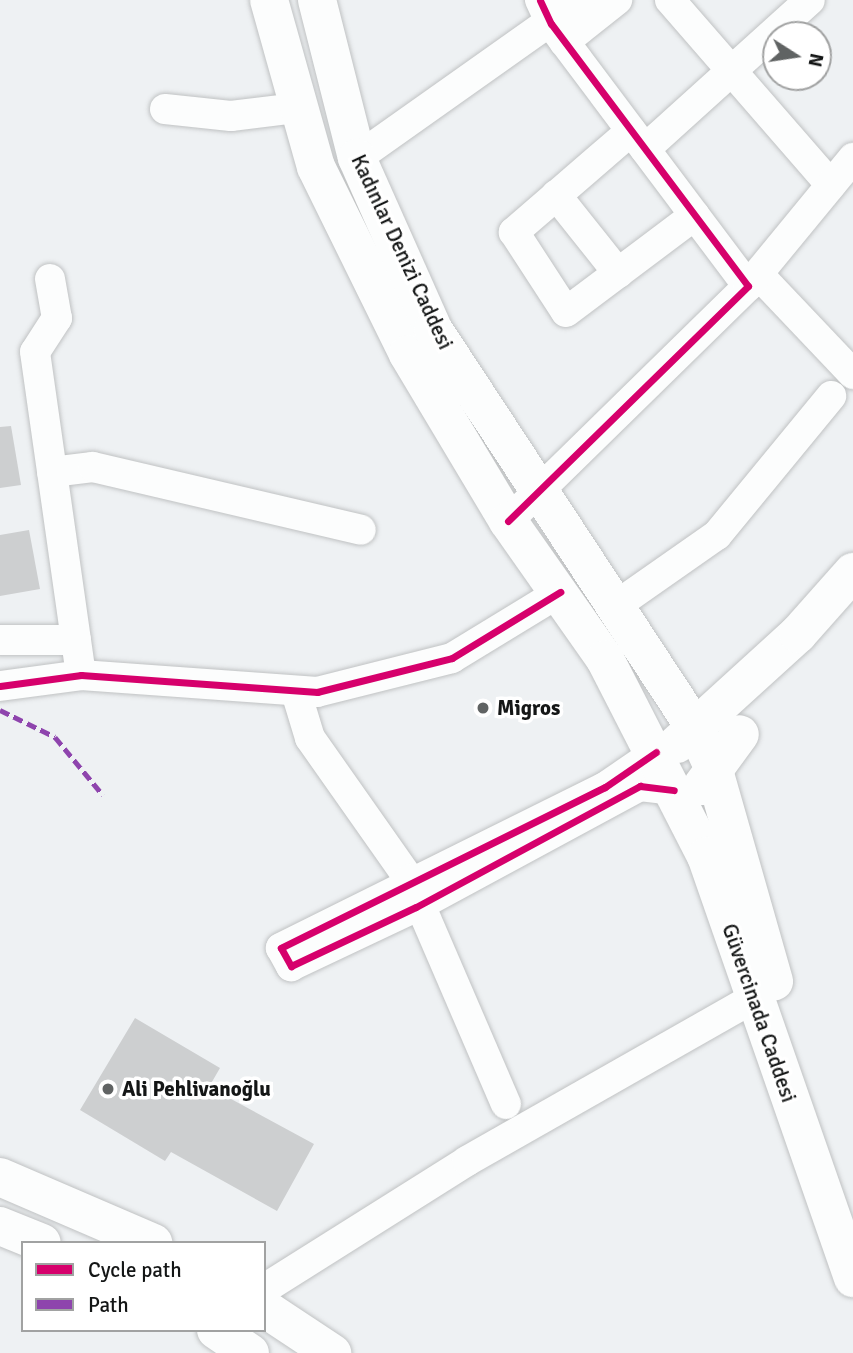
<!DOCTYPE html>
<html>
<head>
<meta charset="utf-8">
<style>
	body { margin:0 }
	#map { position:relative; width:853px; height:1353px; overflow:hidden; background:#eef1f3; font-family:Signika,sans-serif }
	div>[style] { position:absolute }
	.building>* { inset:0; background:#cdcfd0 }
	.roads { filter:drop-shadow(0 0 2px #c0c2c3) drop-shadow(0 0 2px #c0c2c3) }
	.minor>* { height:30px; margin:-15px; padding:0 15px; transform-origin:15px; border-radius:15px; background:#fcfdfd }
	.major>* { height:38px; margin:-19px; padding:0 19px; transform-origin:19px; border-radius:19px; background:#fcfdfd }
	.quiet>* { height:5px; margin-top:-2.5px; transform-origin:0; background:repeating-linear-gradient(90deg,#8e44ad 0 10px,transparent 0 15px) }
	.cycleway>* { height:7px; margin:-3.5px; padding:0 3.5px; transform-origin:3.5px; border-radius:3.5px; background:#d6006c }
	.dots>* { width:19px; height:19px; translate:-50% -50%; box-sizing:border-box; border:4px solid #fff; border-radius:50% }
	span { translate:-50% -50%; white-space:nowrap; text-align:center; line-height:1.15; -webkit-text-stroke:7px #fff; paint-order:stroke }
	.street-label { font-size:21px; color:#141616 }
	.poi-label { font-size:21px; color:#141616; font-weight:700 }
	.left { translate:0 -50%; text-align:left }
	.legend { position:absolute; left:21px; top:1241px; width:245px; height:91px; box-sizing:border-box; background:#fff; border:2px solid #a1a2a2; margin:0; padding:9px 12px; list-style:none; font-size:21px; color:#141616 }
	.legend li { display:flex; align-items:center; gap:14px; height:35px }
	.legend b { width:35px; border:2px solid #a1a2a2 }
	.north { position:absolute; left:762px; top:21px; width:70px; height:70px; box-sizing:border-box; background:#fff; border:2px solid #a1a2a2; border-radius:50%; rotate:102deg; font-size:19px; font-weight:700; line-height:28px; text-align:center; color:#141616 }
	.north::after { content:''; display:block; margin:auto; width:24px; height:32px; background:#606363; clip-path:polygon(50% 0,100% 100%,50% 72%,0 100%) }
</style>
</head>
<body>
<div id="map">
	<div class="building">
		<div style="clip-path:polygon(11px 426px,21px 485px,0 488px,0 427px)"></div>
		<div style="clip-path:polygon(29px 530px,40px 589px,0 596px,0 535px)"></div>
		<div style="clip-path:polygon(135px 1018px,220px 1068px,209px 1087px,314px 1144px,277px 1211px,171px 1152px,165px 1161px,80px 1110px)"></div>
	</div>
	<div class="roads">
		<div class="minor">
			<div style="left:540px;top:0;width:26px;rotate:65deg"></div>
			<div style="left:551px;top:24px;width:328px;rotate:53.1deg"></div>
			<div style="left:670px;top:0;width:245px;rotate:49deg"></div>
			<div style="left:564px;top:42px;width:68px;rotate:-38.4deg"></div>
			<div style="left:165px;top:109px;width:66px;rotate:6.1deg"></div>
			<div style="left:231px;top:116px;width:65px;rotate:-7deg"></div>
			<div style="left:631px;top:131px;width:155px;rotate:139.2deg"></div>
			<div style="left:514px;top:232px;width:95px;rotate:57deg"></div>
			<div style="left:566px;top:312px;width:161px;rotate:-36.9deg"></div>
			<div style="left:645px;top:149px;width:222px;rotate:-42.1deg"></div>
			<div style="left:357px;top:158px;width:273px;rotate:-35.3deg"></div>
			<div style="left:556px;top:195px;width:100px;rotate:51.5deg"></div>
			<div style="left:758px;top:274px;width:138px;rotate:46.5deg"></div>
			<div style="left:50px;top:279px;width:40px;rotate:80deg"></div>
			<div style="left:57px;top:318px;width:40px;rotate:122.9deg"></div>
			<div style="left:35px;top:352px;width:326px;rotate:81.9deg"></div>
			<div style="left:52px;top:472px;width:41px;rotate:-7deg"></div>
			<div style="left:93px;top:467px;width:275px;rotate:13.2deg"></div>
			<div style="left:508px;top:521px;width:336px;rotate:-44.4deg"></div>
			<div style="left:748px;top:286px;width:166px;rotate:-50.6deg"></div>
			<div style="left:614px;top:607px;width:126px;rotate:-35deg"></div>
			<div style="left:717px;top:535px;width:180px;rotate:-50.6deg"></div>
			<div style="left:0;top:640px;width:76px"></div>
			<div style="left:0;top:686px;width:82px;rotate:-7.7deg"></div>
			<div style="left:81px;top:675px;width:237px;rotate:4.1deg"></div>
			<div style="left:317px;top:692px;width:139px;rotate:-14.1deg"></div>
			<div style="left:452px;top:658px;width:127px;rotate:-31.4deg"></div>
			<div style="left:296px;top:692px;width:48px;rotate:73.1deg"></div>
			<div style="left:310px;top:738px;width:172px;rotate:54.9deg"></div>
			<div style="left:409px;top:879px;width:245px;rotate:66.7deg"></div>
			<div style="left:656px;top:752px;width:62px;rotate:145.5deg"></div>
			<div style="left:605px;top:787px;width:362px;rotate:153.6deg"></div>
			<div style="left:281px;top:948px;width:21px;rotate:61deg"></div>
			<div style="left:291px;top:966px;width:138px;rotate:-25.3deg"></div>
			<div style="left:416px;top:907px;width:255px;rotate:-28.4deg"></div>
			<div style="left:640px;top:786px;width:34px;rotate:7deg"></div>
			<div style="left:264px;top:1289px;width:240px;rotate:-32.2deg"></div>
			<div style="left:467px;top:1161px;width:328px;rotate:-29.6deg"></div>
		</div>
		<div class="major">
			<div style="left:269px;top:0;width:173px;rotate:74.3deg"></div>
			<div style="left:316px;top:167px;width:208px;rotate:63.8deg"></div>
			<div style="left:408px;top:354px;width:195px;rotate:59.1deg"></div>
			<div style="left:508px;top:521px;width:169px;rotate:54.9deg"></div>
			<div style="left:605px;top:659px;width:221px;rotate:62.9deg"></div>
			<div style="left:706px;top:856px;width:447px;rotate:70.8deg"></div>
			<div style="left:317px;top:0;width:163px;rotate:75.8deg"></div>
			<div style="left:357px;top:158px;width:187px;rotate:66deg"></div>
			<div style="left:433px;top:329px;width:475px;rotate:56.7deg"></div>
			<div style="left:694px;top:726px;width:45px;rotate:65.1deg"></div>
			<div style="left:713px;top:767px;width:223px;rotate:74.1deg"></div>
			<div style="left:677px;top:744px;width:164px;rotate:-42.3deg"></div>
			<div style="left:798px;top:634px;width:83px;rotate:-48.4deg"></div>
			<div style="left:702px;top:786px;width:64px;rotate:-53.8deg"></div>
			<div style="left:0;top:1177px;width:167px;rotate:23.3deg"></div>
			<div style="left:0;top:1226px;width:45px;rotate:22deg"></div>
			<div style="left:264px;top:1308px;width:82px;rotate:33.5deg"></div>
			<div style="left:216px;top:1330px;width:41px;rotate:34.1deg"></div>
		</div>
	</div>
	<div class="quiet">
		<div style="left:0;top:710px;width:61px;rotate:26.1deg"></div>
		<div style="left:55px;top:737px;width:75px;rotate:50.4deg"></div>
	</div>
	<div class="cycleway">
		<div style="left:508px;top:521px;width:336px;rotate:-44.4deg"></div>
		<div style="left:748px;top:286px;width:328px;rotate:-126.9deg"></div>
		<div style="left:551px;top:24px;width:26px;rotate:-115deg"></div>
		<div style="left:0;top:686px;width:82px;rotate:-7.7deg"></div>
		<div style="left:81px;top:675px;width:237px;rotate:4.1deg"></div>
		<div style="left:317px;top:692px;width:139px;rotate:-14.1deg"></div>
		<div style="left:452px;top:658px;width:127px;rotate:-31.4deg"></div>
		<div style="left:656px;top:752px;width:62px;rotate:145.5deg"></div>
		<div style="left:605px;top:787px;width:362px;rotate:153.6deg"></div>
		<div style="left:281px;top:948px;width:21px;rotate:61deg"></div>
		<div style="left:291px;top:966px;width:138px;rotate:-25.3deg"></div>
		<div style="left:416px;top:907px;width:255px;rotate:-28.4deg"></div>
		<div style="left:640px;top:786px;width:34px;rotate:7deg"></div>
	</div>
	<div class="dots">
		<div style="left:483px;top:708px;background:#606363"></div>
		<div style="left:108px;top:1089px;background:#606363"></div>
	</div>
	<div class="street-label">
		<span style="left:402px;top:252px;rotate:65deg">Kadınlar Denizi Caddesi</span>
		<span style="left:759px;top:1013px;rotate:71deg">Güvercinada Caddesi</span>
	</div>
	<div class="poi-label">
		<span class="left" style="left:497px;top:708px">Migros</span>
		<span class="left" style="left:122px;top:1089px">Ali Pehlivanoğlu</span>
	</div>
	<ul class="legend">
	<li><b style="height:9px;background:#d6006c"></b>Cycle path</li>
	<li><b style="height:9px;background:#8e44ad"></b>Path</li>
	</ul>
	<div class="north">N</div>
</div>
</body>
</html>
